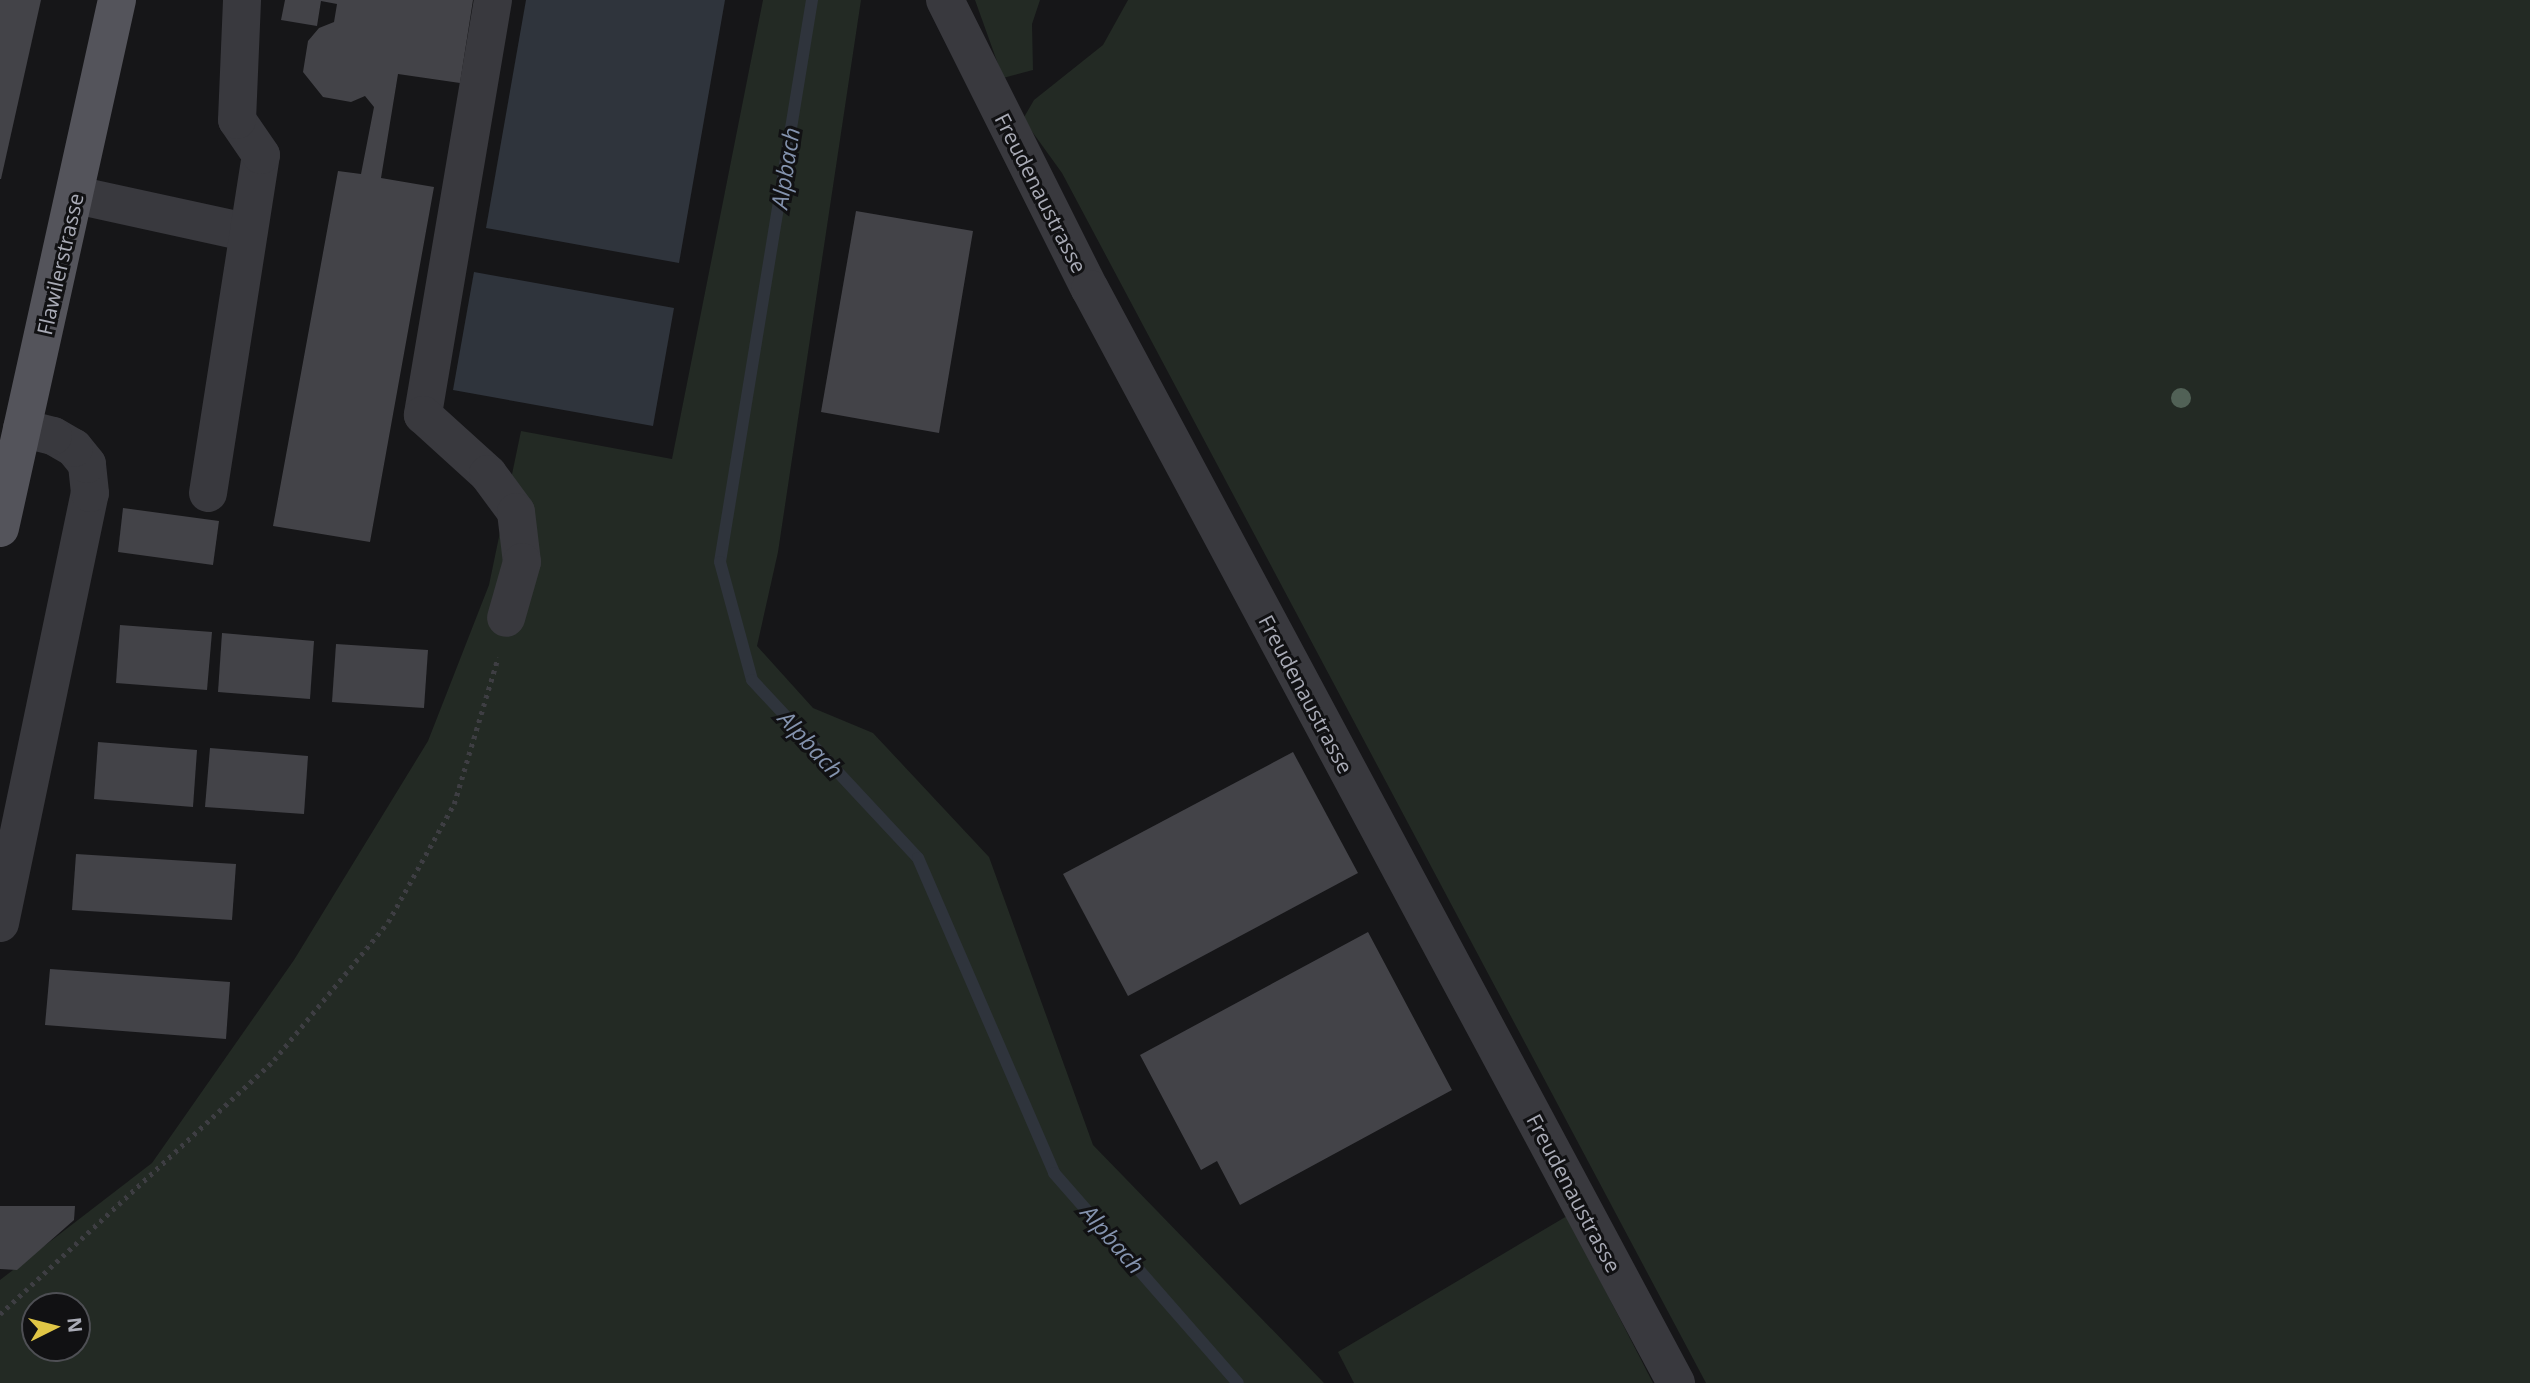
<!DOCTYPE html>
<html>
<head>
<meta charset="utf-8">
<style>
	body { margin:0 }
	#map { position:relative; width:2530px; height:1383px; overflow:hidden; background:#161618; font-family:"Open Sans",sans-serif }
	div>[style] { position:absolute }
	.green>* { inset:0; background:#232a24 }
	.water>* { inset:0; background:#2f343c }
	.stream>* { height:12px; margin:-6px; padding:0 6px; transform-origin:6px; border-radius:6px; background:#2f343c }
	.building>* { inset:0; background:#434348 }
	.path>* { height:4.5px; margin-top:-2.25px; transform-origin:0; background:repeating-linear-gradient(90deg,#3e3e43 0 3.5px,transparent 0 8.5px) }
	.minor>* { height:38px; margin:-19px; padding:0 19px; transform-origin:19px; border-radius:19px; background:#39393e }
	.major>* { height:38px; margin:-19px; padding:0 19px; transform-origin:19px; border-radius:19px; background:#54545b }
	.trees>* { width:20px; height:20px; margin:-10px; border-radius:50%; background:#516156 }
	span { translate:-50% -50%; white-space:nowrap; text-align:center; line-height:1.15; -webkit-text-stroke:6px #111113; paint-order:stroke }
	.street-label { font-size:21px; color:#a9abb6 }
	.water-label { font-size:23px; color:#8493ae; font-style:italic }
	.north { position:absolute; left:21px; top:1292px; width:70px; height:70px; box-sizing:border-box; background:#111113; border:2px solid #4e4f54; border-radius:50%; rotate:84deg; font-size:19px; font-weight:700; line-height:28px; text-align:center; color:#a9abb6 }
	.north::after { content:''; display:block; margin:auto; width:24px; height:32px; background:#e0c646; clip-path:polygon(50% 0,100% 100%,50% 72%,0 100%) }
</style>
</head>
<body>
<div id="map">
	<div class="green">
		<div style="clip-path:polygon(evenodd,763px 0,861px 0,778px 552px,757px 646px,813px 708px,873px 733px,989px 857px,1093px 1145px,1324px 1383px,0 1383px,0 1280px,152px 1163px,294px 960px,428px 741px,489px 585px,521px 431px,672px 459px,763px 0,35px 1306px,77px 1306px,77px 1348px,35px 1348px,35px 1306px)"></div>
		<div style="clip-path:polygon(975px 0,1040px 0,1032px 24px,1033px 70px,1003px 78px)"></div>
		<div style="clip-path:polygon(1128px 0,2530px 0,2530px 1383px,1706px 1383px,1062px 173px,1023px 119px,1034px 100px,1103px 45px)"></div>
		<div style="clip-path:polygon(1567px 1216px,1653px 1383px,1354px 1383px,1338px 1352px)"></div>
	</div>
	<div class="water">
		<div style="clip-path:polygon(526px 0,725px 0,679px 263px,486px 228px)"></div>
		<div style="clip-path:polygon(474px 272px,674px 308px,653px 426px,453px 390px)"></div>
	</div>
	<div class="stream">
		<div style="left:812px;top:0;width:569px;rotate:99.3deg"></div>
		<div style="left:720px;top:562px;width:122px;rotate:74.8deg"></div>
		<div style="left:752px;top:680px;width:243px;rotate:47deg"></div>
		<div style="left:918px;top:858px;width:343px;rotate:66.6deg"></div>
		<div style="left:1054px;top:1173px;width:279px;rotate:48.8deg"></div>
	</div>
	<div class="building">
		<div style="clip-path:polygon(0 0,41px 0,1px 179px,0 179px)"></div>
		<div style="clip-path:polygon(285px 0,473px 0,460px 83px,398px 74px,381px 178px,434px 187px,370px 542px,273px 526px,338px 171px,361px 174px,374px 107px,365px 96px,351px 102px,323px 97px,303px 72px,308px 41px,319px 28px,334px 22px,337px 4px,321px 1px,317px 26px,281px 20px)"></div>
		<div style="clip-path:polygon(856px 211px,973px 231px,939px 433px,821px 412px)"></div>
		<div style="clip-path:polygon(123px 508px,219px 521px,213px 565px,118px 552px)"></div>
		<div style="clip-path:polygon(120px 625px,212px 632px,207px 690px,116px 683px)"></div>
		<div style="clip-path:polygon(222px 633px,314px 641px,310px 699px,218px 692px)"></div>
		<div style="clip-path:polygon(336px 644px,428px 650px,424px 708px,332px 702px)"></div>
		<div style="clip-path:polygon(98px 742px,197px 750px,193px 807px,94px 799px)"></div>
		<div style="clip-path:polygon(210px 748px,308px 756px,304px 814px,205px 807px)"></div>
		<div style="clip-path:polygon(1293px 752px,1358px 873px,1128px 996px,1063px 874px)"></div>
		<div style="clip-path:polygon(76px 854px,236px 864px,232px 920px,72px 910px)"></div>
		<div style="clip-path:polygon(1368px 932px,1452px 1090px,1240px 1205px,1217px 1161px,1201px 1170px,1140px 1055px)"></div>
		<div style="clip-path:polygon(50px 969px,230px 982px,226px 1039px,45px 1025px)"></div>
		<div style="clip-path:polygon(0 1206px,75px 1206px,74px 1220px,17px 1270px,0 1269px)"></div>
	</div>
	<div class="path">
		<div style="left:0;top:1314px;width:374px;rotate:-42.8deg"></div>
		<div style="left:274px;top:1060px;width:179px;rotate:-50.4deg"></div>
		<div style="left:388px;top:922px;width:135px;rotate:-60.8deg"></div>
		<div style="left:454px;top:804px;width:153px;rotate:-73.3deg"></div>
	</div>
	<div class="minor">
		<div style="left:493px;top:0;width:421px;rotate:99.6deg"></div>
		<div style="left:423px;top:415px;width:88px;rotate:42.2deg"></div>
		<div style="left:488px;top:474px;width:47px;rotate:53.6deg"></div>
		<div style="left:516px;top:512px;width:50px;rotate:83.2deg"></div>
		<div style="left:522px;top:562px;width:58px;rotate:105.9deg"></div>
		<div style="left:945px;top:0;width:323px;rotate:63.4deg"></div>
		<div style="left:1090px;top:289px;width:1241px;rotate:61.82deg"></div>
		<div style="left:76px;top:195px;width:174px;rotate:12.3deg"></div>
		<div style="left:208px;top:493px;width:342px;rotate:-81.1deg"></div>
		<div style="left:261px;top:155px;width:42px;rotate:-124.4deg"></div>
		<div style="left:237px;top:120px;width:120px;rotate:-87.6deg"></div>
		<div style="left:0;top:923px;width:439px;rotate:-78.2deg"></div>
		<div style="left:90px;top:493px;width:29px;rotate:-96deg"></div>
		<div style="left:87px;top:464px;width:21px;rotate:-129deg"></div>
		<div style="left:74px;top:448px;width:24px;rotate:-150deg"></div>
		<div style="left:53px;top:436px;width:32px;rotate:-166deg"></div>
	</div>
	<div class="major">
		<div style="left:0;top:528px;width:541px;rotate:-77.51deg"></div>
	</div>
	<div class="trees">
		<div style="left:2181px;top:398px"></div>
	</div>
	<div class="street-label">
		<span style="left:1041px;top:193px;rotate:63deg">Freudenaustrasse</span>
		<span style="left:60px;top:264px;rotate:-77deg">Flawilerstrasse</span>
		<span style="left:1306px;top:694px;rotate:62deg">Freudenaustrasse</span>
		<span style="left:1574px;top:1193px;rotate:62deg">Freudenaustrasse</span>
	</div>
	<div class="water-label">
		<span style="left:785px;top:168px;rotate:-81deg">Alpbach</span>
		<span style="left:811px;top:744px;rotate:47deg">Alpbach</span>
		<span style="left:1113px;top:1239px;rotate:49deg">Alpbach</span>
	</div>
	<div class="north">N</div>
</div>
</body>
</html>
